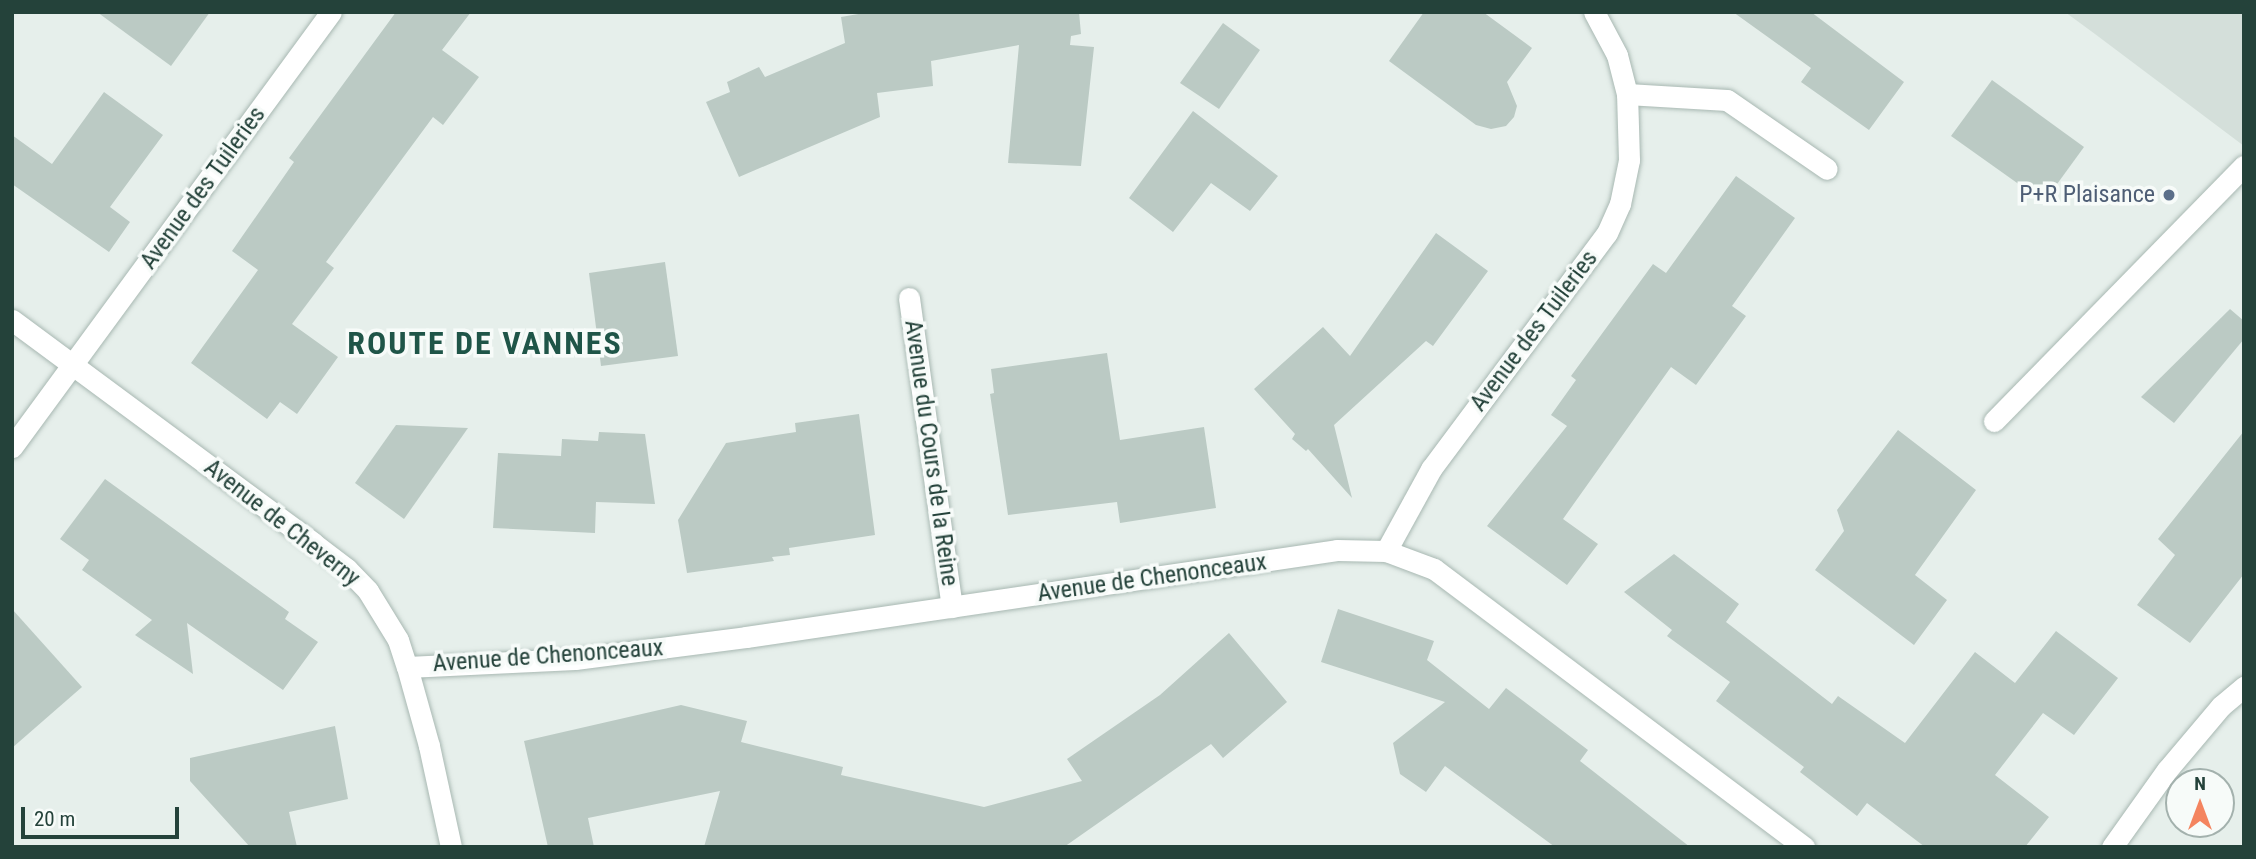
<!DOCTYPE html>
<html>
<head>
<meta charset="utf-8">
<style>
	body { margin:0 }
	#map { position:relative; width:2256px; height:859px; overflow:hidden; background:#e6efeb; font-family:"Roboto Condensed",sans-serif }
	div>[style] { position:absolute }
	.built>* { inset:0; background:#d4dfda }
	.building>* { inset:0; background:#bbcac4 }
	.roads { filter:drop-shadow(0 0 2px #a8b8b2) drop-shadow(0 0 2px #a8b8b2) }
	.service>* { height:21px; margin:-10.5px; padding:0 10.5px; transform-origin:10.5px; border-radius:10.5px; background:#fff }
	.minor>* { height:21px; margin:-10.5px; padding:0 10.5px; transform-origin:10.5px; border-radius:10.5px; background:#fff }
	.dots>* { width:19px; height:19px; translate:-50% -50%; box-sizing:border-box; border:4px solid #f7fbf9; border-radius:50% }
	span { translate:-50% -50%; white-space:nowrap; text-align:center; line-height:1.15; -webkit-text-stroke:7px #f7fbf9; paint-order:stroke }
	.street-label { font-size:24px; color:#24423a }
	.service-label { font-size:24px; color:#4e5e75 }
	.right { translate:-100% -50%; text-align:right }
	.district-label { font-size:32px; color:#1f5548; font-weight:700; letter-spacing:2px }
	.frame { position:absolute; inset:0; border:14px solid #24423a; pointer-events:none }
	.north { position:absolute; left:2165px; top:768px; width:70px; height:70px; box-sizing:border-box; background:#f7fbf9; border:2px solid #a3b1ad; border-radius:50%; rotate:0deg; font-size:19px; font-weight:700; line-height:28px; text-align:center; color:#24423a }
	.north::after { content:''; display:block; margin:auto; width:24px; height:32px; background:#f4845f; clip-path:polygon(50% 0,100% 100%,50% 72%,0 100%) }
	.scale { position:absolute; left:21px; top:807px; width:158px; height:32px; box-sizing:border-box; border:4px solid #24423a; border-top:0; padding-left:9px; font-size:21px; line-height:24px; white-space:nowrap; color:#24423a; -webkit-text-stroke:5px #f7fbf9; paint-order:stroke }
</style>
</head>
<body>
<div id="map">
	<div class="built">
		<div style="clip-path:polygon(2065px 12px,2244px 12px,2244px 146px,2095px 34px)"></div>
	</div>
	<div class="building">
		<div style="clip-path:polygon(97px 12px,210px 12px,171px 66px)"></div>
		<div style="clip-path:polygon(396px 12px,471px 12px,442px 50px,479px 77px,443px 125px,433px 117px,326px 262px,334px 268px,292px 324px,338px 357px,297px 414px,280px 402px,267px 419px,191px 363px,258px 270px,232px 251px,294px 162px,289px 158px)"></div>
		<div style="clip-path:polygon(870px 12px,1079px 12px,1081px 34px,1071px 36px,1070px 45px,1094px 47px,1081px 166px,1008px 163px,1019px 45px,931px 61px,933px 86px,877px 93px,880px 117px,739px 177px,706px 102px,730px 92px,727px 82px,759px 67px,765px 77px,845px 43px,841px 17px)"></div>
		<div style="clip-path:polygon(1424px 12px,1483px 12px,1532px 48px,1507px 82px,1517px 106px,1514px 117px,1506px 126px,1491px 129px,1476px 125px,1389px 61px)"></div>
		<div style="clip-path:polygon(1733px 12px,1811px 12px,1904px 82px,1869px 130px,1801px 82px,1811px 68px)"></div>
		<div style="clip-path:polygon(1223px 23px,1260px 50px,1219px 109px,1180px 83px)"></div>
		<div style="clip-path:polygon(1992px 80px,2084px 147px,2044px 202px,1951px 136px)"></div>
		<div style="clip-path:polygon(104px 92px,163px 135px,110px 207px,130px 222px,109px 252px,12px 184px,12px 135px,52px 164px)"></div>
		<div style="clip-path:polygon(1193px 111px,1278px 176px,1250px 211px,1211px 183px,1173px 232px,1129px 198px)"></div>
		<div style="clip-path:polygon(1736px 176px,1795px 218px,1732px 306px,1746px 316px,1696px 385px,1671px 367px,1563px 519px,1598px 544px,1567px 585px,1487px 526px,1567px 426px,1551px 415px,1576px 380px,1571px 376px,1653px 264px,1666px 273px)"></div>
		<div style="clip-path:polygon(1436px 233px,1488px 271px,1433px 346px,1426px 341px,1334px 425px,1352px 498px,1308px 449px,1306px 451px,1292px 439px,1295px 434px,1254px 389px,1323px 327px,1350px 356px)"></div>
		<div style="clip-path:polygon(665px 262px,678px 356px,601px 366px,589px 273px)"></div>
		<div style="clip-path:polygon(2230px 309px,2244px 321px,2244px 339px,2174px 423px,2141px 397px)"></div>
		<div style="clip-path:polygon(1107px 353px,1120px 440px,1204px 427px,1216px 508px,1120px 523px,1117px 502px,1008px 515px,990px 394px,994px 393px,991px 369px)"></div>
		<div style="clip-path:polygon(859px 414px,875px 535px,789px 548px,790px 555px,772px 557px,774px 561px,687px 573px,678px 520px,726px 443px,796px 432px,795px 423px)"></div>
		<div style="clip-path:polygon(396px 425px,468px 428px,404px 519px,355px 483px)"></div>
		<div style="clip-path:polygon(1898px 430px,1976px 490px,1915px 575px,1947px 600px,1914px 645px,1815px 570px,1844px 531px,1837px 510px)"></div>
		<div style="clip-path:polygon(2244px 431px,2244px 574px,2190px 643px,2137px 605px,2175px 555px,2158px 539px)"></div>
		<div style="clip-path:polygon(599px 432px,645px 434px,655px 504px,596px 502px,595px 533px,493px 528px,498px 453px,561px 456px,562px 439px,598px 441px)"></div>
		<div style="clip-path:polygon(105px 479px,289px 612px,285px 619px,318px 642px,283px 690px,187px 623px,193px 674px,135px 635px,152px 620px,82px 570px,89px 560px,60px 539px)"></div>
		<div style="clip-path:polygon(1674px 554px,1739px 604px,1726px 622px,1832px 704px,1838px 696px,1905px 743px,1975px 652px,2015px 683px,2056px 631px,2118px 678px,2074px 735px,2043px 713px,1995px 775px,2049px 817px,2025px 847px,1925px 847px,1867px 803px,1857px 816px,1800px 772px,1804px 767px,1716px 701px,1730px 682px,1667px 636px,1672px 630px,1624px 592px)"></div>
		<div style="clip-path:polygon(12px 609px,82px 687px,12px 748px)"></div>
		<div style="clip-path:polygon(1338px 609px,1434px 641px,1427px 660px,1489px 709px,1506px 688px,1588px 750px,1580px 761px,1690px 847px,1555px 847px,1445px 766px,1426px 792px,1400px 774px,1393px 743px,1445px 702px,1321px 662px)"></div>
		<div style="clip-path:polygon(1229px 633px,1287px 702px,1223px 758px,1211px 744px,1064px 847px,704px 847px,720px 791px,588px 818px,594px 847px,548px 847px,524px 741px,681px 705px,747px 721px,741px 742px,843px 767px,841px 775px,984px 807px,1082px 781px,1067px 759px,1160px 695px)"></div>
		<div style="clip-path:polygon(335px 726px,348px 799px,289px 812px,297px 847px,250px 847px,190px 781px,190px 758px)"></div>
	</div>
	<div class="roads">
		<div class="service">
			<div style="left:1994px;top:421px;width:357px;rotate:-45.6deg"></div>
		</div>
		<div class="minor">
			<div style="left:1627px;top:94px;width:100px;rotate:3.4deg"></div>
			<div style="left:1727px;top:100px;width:121px;rotate:34.6deg"></div>
			<div style="left:909px;top:298px;width:312px;rotate:82.1deg"></div>
			<div style="left:12px;top:320px;width:375px;rotate:36.5deg"></div>
			<div style="left:313px;top:543px;width:43px;rotate:37.4deg"></div>
			<div style="left:347px;top:569px;width:30px;rotate:46deg"></div>
			<div style="left:368px;top:591px;width:57px;rotate:58.5deg"></div>
			<div style="left:398px;top:640px;width:28px;rotate:72deg"></div>
			<div style="left:407px;top:667px;width:82px;rotate:74.4deg"></div>
			<div style="left:429px;top:746px;width:103px;rotate:77.7deg"></div>
			<div style="left:12px;top:447px;width:539px;rotate:-53.75deg"></div>
			<div style="left:1386px;top:551px;width:94px;rotate:-61.2deg"></div>
			<div style="left:1431px;top:469px;width:294px;rotate:-53.3deg"></div>
			<div style="left:1607px;top:233px;width:32px;rotate:-66deg"></div>
			<div style="left:1620px;top:204px;width:45px;rotate:-78.4deg"></div>
			<div style="left:1629px;top:160px;width:66px;rotate:-91.7deg"></div>
			<div style="left:1627px;top:94px;width:40px;rotate:-104.4deg"></div>
			<div style="left:1617px;top:55px;width:49px;rotate:-118.1deg"></div>
			<div style="left:407px;top:667px;width:168px;rotate:-2.7deg"></div>
			<div style="left:575px;top:659px;width:172px;rotate:-7.3deg"></div>
			<div style="left:746px;top:637px;width:597px;rotate:-8.37deg"></div>
			<div style="left:1337px;top:550px;width:49px;rotate:1.2deg"></div>
			<div style="left:1386px;top:551px;width:51px;rotate:20.6deg"></div>
			<div style="left:1434px;top:569px;width:463px;rotate:36.9deg"></div>
			<div style="left:2112px;top:847px;width:95px;rotate:-54.5deg"></div>
			<div style="left:2167px;top:770px;width:84px;rotate:-49.8deg"></div>
			<div style="left:2221px;top:706px;width:30px;rotate:-40deg"></div>
		</div>
	</div>
	<div class="dots">
		<div style="left:2169px;top:195px;background:#5c6f8a"></div>
	</div>
	<div class="street-label">
		<span style="left:203px;top:188px;rotate:-54deg">Avenue des Tuileries</span>
		<span style="left:1534px;top:331px;rotate:-53deg">Avenue des Tuileries</span>
		<span style="left:931px;top:453px;rotate:82deg">Avenue du Cours de la Reine</span>
		<span style="left:282px;top:523px;rotate:38deg">Avenue de Cheverny</span>
		<span style="left:1152px;top:578px;rotate:-8deg">Avenue de Chenonceaux</span>
		<span style="left:548px;top:656px;rotate:-4deg">Avenue de Chenonceaux</span>
	</div>
	<div class="service-label">
		<span class="right" style="left:2155px;top:195px">P+R Plaisance</span>
	</div>
	<div class="district-label">
		<span style="left:485px;top:343px">ROUTE DE VANNES</span>
	</div>
	<div class="frame"></div>
	<div class="north">N</div>
	<div class="scale">20 m</div>
</div>
</body>
</html>
